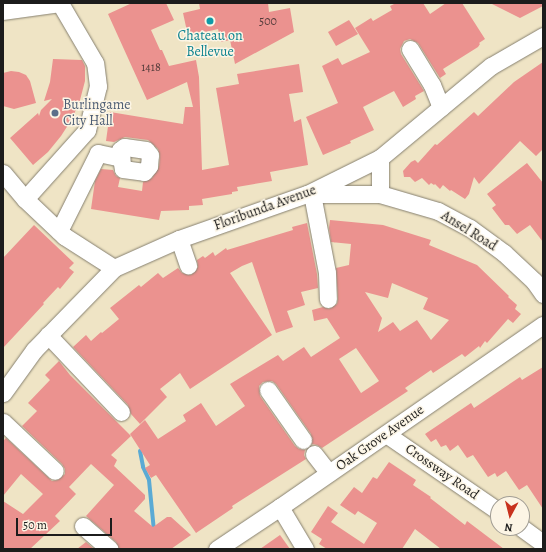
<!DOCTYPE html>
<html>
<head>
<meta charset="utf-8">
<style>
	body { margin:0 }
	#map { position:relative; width:546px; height:552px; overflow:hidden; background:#efe4c5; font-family:Alegreya,serif }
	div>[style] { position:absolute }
	.stream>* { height:4px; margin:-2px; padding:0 2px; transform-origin:2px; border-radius:2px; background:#5aaad4 }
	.building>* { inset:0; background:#eb928f }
	.roads { filter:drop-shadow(0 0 1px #868070) drop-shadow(0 0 1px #868070) }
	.minor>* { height:17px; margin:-8.5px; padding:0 8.5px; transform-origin:8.5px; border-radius:8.5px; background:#fff }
	.dots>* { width:11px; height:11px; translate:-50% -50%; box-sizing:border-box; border:2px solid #fcf5e5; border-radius:50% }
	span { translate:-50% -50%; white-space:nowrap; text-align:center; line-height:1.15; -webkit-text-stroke:3px #fcf5e5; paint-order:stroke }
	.number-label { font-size:12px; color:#503a39 }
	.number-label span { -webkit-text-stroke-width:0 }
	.culture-label { font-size:14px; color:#0d838f }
	.service-label { font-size:14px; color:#4e5e75 }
	.left { translate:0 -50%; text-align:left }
	.street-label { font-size:14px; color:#1c1c1c }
	.frame { position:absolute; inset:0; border:4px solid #1c1c1c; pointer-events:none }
	.north { position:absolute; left:490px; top:496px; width:40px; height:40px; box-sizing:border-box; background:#fcf5e5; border:1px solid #a29e95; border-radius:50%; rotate:187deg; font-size:11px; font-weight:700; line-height:16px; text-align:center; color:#1c1c1c }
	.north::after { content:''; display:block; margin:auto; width:14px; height:18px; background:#c8321e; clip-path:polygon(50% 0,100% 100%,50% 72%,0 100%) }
	.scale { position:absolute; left:16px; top:518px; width:96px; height:18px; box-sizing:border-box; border:2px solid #1c1c1c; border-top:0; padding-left:5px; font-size:12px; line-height:14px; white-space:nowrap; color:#1c1c1c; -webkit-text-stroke:3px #fcf5e5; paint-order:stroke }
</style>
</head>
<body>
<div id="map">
	<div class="stream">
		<div style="left:140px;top:451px;width:16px;rotate:79deg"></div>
		<div style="left:143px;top:467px;width:14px;rotate:65deg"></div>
		<div style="left:149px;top:480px;width:51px;rotate:84.4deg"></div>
	</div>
	<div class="building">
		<div style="clip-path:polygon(132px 3px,166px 3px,174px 20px,151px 30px,160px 50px,162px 50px,169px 66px,196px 60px,199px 77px,202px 170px,229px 165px,216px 88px,239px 84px,237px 74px,299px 64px,303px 92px,289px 94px,294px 122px,301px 119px,308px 165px,270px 172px,272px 181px,237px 187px,238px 191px,232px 192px,232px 194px,202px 199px,203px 205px,189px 206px,189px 210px,161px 211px,159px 220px,91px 209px,95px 181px,101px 169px,113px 170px,116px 176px,120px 178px,118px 187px,142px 191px,143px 182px,152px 178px,159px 167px,160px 156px,158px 149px,148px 140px,125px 137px,114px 142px,106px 141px,110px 112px,183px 124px,185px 107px,193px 107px,187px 82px,147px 100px,108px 14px)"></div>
		<div style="clip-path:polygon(199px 3px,268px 3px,269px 12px,290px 8px,294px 32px,235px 64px,230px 40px,221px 42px,218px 29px,188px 36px,183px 13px,200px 9px)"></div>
		<div style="clip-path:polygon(396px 3px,423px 3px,430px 14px,446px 3px,462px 3px,485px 39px,479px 43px,480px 44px,478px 47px,443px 69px,446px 74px,440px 78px,418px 43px,410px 39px,404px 41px,400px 49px,401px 54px,424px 91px,415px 96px,416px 99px,403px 107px,394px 91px,363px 107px,374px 130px,350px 141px,351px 143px,323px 155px,306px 117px,338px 103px,322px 66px,338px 58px,342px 65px,370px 52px,355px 28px,371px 18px,373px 21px,392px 10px,390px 6px)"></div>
		<div style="clip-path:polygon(490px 3px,543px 3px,543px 6px,520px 18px)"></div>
		<div style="clip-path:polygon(349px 20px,358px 34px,336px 46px,328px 32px)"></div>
		<div style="clip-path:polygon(53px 59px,82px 60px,85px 66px,85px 81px,80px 100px,72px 119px,61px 136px,48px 152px,33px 165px,10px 138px,38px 113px,39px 116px,41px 110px,52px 99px,44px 101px,50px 82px)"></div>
		<div style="clip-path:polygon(543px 62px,543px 149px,536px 156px,520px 141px,479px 184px,474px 177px,469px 194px,465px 199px,451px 190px,450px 191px,443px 185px,440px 189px,435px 184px,434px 185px,431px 183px,429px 185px,422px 178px,415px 182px,410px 177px,404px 177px,403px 171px,411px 162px,415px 160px,418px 163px,435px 144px,437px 145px,474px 112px,478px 116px,514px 82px)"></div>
		<div style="clip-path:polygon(11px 71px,19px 72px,26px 75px,30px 81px,36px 103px,14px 109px,3px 106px,3px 73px)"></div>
		<div style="clip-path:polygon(527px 163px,543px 183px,543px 242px,530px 225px,517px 234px,509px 225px,505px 225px,492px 208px,496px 205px,487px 194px)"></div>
		<div style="clip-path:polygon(evenodd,330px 220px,383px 225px,431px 240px,429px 245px,477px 265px,509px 296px,508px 297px,517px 305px,515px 309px,521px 314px,513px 323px,508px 319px,487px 343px,485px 341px,480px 348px,479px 346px,465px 357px,462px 354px,433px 373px,431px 370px,405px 388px,408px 391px,322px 448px,317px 445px,312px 444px,311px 434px,276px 384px,272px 381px,263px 382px,259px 386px,260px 396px,295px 446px,299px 449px,305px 450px,304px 455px,306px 459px,232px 506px,233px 508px,196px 533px,156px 475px,151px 478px,145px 468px,150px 465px,130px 434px,145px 420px,158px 439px,186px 421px,183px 415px,201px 403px,216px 426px,245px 406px,230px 384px,278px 355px,283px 361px,304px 347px,311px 357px,340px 338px,327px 318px,314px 321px,312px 310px,323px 307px,329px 309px,337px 304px,338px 299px,336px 268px,349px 265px,351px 244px,331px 242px,329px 228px,330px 220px,392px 283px,428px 298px,423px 309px,449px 320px,431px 340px,417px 320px,400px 331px,393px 322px,378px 332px,382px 318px,365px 292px,388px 298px,392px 283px,330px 220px,356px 348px,379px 381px,361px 393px,339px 359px,356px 348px)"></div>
		<div style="clip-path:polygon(307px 223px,317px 274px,318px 288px,301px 292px,305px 305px,287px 311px,293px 327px,276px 333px,252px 262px,242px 266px,230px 273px,272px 335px,190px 389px,180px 373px,160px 389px,167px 397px,140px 424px,131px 414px,128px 405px,73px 347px,86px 335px,91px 341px,101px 332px,102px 333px,119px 319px,110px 308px,139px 285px,141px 287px,158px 273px,163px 278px,178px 268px,182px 273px,191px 275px,198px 267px,197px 260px,203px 256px,205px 258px,213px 252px,215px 256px,226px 248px,227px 250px,263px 239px,293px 230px,292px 227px)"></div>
		<div style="clip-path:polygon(34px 225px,74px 263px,69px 268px,74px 272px,60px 289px,58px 287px,43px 303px,44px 304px,3px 348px,3px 258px)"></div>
		<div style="clip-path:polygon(59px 361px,70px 375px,131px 436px,111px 455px,117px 460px,114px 466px,145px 495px,145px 499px,134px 511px,153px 527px,167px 517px,171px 517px,191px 535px,171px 549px,119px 549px,116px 542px,86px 516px,114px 485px,91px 464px,69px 487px,76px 494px,55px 516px,60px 521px,30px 549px,3px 549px,3px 501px,23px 514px,43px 494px,21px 474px,3px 496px,3px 441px,6px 438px,52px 481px,58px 480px,65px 474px,65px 469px,62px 464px,22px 426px,37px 411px,28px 403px,50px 380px,45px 375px)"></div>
		<div style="clip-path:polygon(543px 367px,543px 509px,527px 485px,519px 490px,506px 471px,497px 477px,495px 473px,488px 477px,473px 455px,467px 458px,458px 445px,450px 451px,446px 445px,441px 447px,436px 439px,431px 442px,425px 434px,471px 403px,474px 408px,520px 377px,522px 380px)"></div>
		<div style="clip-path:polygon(389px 462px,416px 480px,413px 485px,431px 497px,430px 498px,465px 525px,467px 521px,504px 549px,441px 549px,415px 529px,402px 549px,327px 549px,319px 544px,322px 539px,311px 532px,328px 506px,338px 513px,331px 522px,364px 544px,377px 523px,358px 511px,355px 515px,340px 505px,354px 487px,362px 493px,373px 477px,377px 479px)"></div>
		<div style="clip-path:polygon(280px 535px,290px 549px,260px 549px)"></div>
		<div style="clip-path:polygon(86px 542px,94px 549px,77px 549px)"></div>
	</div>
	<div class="roads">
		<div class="minor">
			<div style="left:3px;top:11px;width:58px;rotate:-8deg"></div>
			<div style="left:410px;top:49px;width:42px;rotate:58.6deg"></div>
			<div style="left:432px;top:85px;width:24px;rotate:68deg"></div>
			<div style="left:3px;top:173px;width:34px;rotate:50deg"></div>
			<div style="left:25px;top:199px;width:54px;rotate:43.5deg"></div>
			<div style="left:64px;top:236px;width:59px;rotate:32.6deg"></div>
			<div style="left:311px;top:194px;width:69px"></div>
			<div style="left:380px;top:194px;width:60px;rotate:16.3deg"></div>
			<div style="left:438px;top:211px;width:36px;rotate:28deg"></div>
			<div style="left:470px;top:228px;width:42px;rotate:36.3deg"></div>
			<div style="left:504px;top:253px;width:41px;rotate:43deg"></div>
			<div style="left:534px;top:281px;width:16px;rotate:55deg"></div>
			<div style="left:312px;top:194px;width:80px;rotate:79.2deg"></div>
			<div style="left:327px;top:273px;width:26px;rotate:88deg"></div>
			<div style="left:380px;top:194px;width:36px;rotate:-90deg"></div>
			<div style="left:25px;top:199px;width:93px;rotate:-48.1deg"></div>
			<div style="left:87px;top:130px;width:45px;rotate:-76deg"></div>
			<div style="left:98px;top:86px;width:23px;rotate:-97deg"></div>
			<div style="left:95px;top:63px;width:69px;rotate:-120.3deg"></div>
			<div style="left:59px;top:231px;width:87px;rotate:-63.4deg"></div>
			<div style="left:98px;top:153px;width:24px;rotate:12deg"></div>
			<div style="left:121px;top:158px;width:11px;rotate:80deg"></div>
			<div style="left:123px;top:169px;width:21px;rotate:8deg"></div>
			<div style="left:144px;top:172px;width:8px;rotate:-50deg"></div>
			<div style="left:149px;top:166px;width:11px;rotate:-85deg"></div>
			<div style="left:150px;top:155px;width:6px;rotate:-129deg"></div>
			<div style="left:146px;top:150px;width:22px;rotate:-172deg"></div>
			<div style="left:124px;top:147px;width:5px;rotate:143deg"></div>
			<div style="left:120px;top:150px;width:7px;rotate:98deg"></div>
			<div style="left:179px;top:239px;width:28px;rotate:71deg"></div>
			<div style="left:48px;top:335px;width:106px;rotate:46.5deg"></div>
			<div style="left:268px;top:390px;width:61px;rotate:55deg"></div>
			<div style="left:3px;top:393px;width:53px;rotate:-54.2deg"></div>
			<div style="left:34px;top:350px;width:115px;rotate:-45.7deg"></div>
			<div style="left:114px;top:268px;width:71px;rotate:-24deg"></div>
			<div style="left:179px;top:239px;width:136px;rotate:-19.4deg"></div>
			<div style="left:307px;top:194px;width:81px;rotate:-26.3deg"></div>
			<div style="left:380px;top:158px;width:144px;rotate:-39.7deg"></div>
			<div style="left:491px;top:66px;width:60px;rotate:-30deg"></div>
			<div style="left:3px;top:422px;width:71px;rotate:43.3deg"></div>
			<div style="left:386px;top:434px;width:136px;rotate:34.5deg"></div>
			<div style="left:314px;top:454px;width:24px;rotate:52deg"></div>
			<div style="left:280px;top:507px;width:49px;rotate:59.2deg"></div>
			<div style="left:83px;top:526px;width:35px;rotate:41deg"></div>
			<div style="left:522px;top:528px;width:26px;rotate:36deg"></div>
			<div style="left:217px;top:549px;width:76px;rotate:-33.7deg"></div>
			<div style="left:280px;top:507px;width:320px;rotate:-34.7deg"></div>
		</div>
	</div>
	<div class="dots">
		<div style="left:210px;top:21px;background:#0f9aa8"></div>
		<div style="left:55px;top:113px;background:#5c6f8a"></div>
	</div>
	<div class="number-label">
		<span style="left:268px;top:22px">500</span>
		<span style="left:151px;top:68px">1418</span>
	</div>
	<div class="culture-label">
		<span style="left:210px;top:44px">Chateau on<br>Bellevue</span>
	</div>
	<div class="service-label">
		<span class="left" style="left:63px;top:113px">Burlingame<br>City Hall</span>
	</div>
	<div class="street-label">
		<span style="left:265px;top:208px;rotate:-20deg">Floribunda Avenue</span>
		<span style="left:469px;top:231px;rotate:32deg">Ansel Road</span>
		<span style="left:380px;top:438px;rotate:-35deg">Oak Grove Avenue</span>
		<span style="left:442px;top:472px;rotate:35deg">Crossway Road</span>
	</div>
	<div class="frame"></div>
	<div class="north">N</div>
	<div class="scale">50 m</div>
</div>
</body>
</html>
